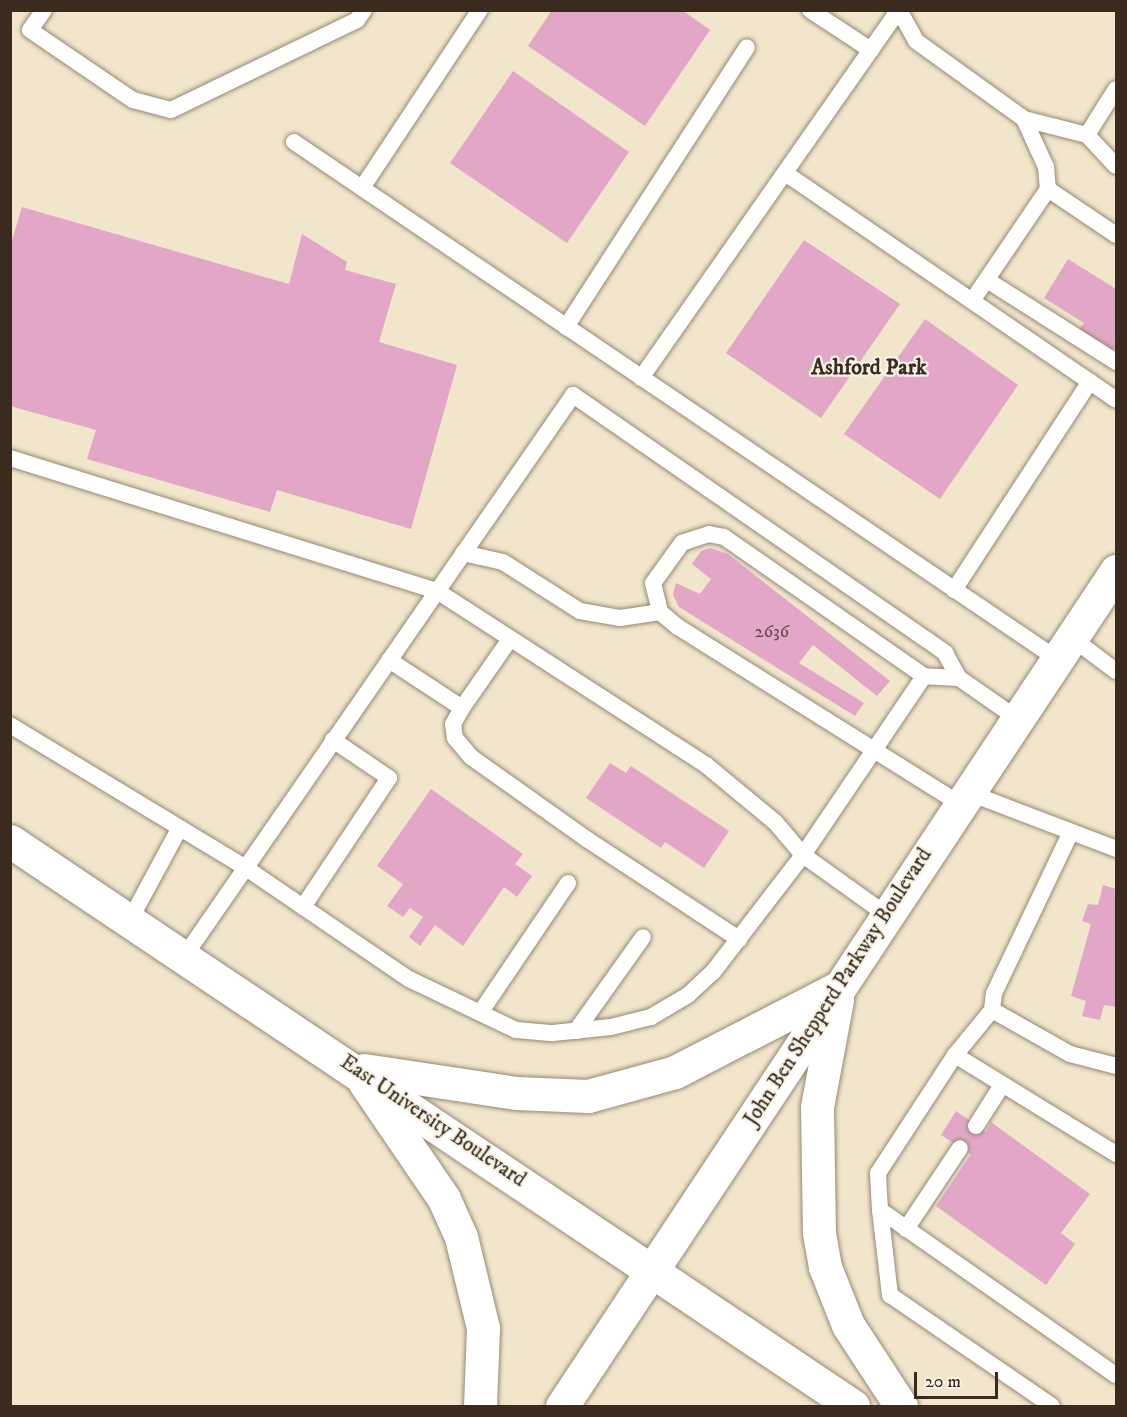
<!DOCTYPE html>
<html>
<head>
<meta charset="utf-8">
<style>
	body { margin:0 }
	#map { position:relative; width:1127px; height:1417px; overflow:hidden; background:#f1e5cb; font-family:"IM FELL DW Pica",serif }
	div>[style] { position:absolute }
	.building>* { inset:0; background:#e2a7c7 }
	.roads { filter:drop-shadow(0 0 2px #968874) drop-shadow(0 0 2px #968874) }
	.service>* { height:16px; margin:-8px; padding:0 8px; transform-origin:8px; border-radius:8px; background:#fff }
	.primary>* { height:33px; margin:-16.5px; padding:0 16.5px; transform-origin:16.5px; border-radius:16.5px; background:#fff }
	span { translate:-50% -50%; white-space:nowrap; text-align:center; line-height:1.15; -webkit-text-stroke:4.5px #f7f3e8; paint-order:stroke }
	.number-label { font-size:18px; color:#654948 }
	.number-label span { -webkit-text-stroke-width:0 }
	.street-label { font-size:21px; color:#3b2a1e }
	.neighbourhood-label { font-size:22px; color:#3b2a1e; font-weight:700 }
	.frame { position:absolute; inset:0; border:12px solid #3b2a1e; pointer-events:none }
	.scale { position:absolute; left:914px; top:1372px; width:84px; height:27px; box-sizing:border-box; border:3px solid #3b2a1e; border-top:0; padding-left:8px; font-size:18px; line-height:21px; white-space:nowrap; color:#3b2a1e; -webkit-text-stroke:4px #f7f3e8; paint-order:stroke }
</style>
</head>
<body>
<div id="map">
	<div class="building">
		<div style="clip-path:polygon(552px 10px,682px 10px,710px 30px,645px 126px,528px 46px)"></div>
		<div style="clip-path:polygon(513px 71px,629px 152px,567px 243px,450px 163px)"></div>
		<div style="clip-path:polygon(22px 207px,289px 284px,302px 234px,347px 262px,345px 270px,396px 284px,379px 342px,457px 365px,411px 529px,277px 490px,270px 512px,87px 459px,96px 430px,10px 406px,10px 247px)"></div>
		<div style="clip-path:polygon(804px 240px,900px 304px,821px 418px,726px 353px)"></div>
		<div style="clip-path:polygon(1068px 259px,1116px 289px,1116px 348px,1109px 351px,1078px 331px,1084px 323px,1044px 298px)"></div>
		<div style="clip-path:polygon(925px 319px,1018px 385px,940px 499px,844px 434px)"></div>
		<div style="clip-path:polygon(710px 548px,728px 554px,890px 681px,877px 696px,813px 645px,799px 663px,864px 703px,855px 716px,679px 607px,673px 595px,676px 583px,700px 594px,711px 579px,692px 564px,701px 551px)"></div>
		<div style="clip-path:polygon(610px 763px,626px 773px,631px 766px,729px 831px,704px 868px,665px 842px,661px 848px,586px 798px)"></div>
		<div style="clip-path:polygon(431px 789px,523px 854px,515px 864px,532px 876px,517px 897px,504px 887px,463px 946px,435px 925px,420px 946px,409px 937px,423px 917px,410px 908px,403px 917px,387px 906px,403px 884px,377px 866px)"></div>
		<div style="clip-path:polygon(1103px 885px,1116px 889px,1116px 1007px,1104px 1005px,1100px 1020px,1082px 1016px,1086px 1001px,1071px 996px,1091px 924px,1082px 921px,1088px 904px,1098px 905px)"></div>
		<div style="clip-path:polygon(956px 1111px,986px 1132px,991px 1122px,1090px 1194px,1061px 1233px,1075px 1244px,1046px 1285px,936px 1206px,971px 1154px,941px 1135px)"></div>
	</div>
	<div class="roads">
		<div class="service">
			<div style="left:44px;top:10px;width:24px;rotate:125deg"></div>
			<div style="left:30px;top:30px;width:125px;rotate:34.2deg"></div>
			<div style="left:133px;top:100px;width:39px;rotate:15deg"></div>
			<div style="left:171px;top:110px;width:207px;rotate:-25.8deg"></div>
			<div style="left:357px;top:20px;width:12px;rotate:-55deg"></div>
			<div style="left:810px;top:10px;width:73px;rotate:33.3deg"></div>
			<div style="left:899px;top:10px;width:35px;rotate:61deg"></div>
			<div style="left:916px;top:41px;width:133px;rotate:35.8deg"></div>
			<div style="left:1024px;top:119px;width:53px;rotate:65.4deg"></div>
			<div style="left:1046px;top:167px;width:22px;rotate:85deg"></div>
			<div style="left:1048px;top:189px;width:135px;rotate:124.2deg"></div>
			<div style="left:1024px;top:119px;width:65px;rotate:14.3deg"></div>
			<div style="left:1087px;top:135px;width:42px;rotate:46.9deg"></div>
			<div style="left:1087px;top:135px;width:54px;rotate:-57.8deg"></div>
			<div style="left:294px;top:142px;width:922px;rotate:34.12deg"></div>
			<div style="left:785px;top:173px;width:401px;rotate:34.4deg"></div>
			<div style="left:362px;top:188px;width:214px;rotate:-56.5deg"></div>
			<div style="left:1048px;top:189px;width:82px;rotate:34.1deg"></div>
			<div style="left:987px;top:280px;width:153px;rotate:32.4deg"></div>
			<div style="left:566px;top:327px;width:333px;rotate:-57.1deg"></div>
			<div style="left:641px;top:378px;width:444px;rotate:-55deg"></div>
			<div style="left:10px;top:458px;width:447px;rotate:17.3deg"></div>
			<div style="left:437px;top:591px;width:320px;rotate:32.9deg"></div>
			<div style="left:706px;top:765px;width:89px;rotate:39.6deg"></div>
			<div style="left:775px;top:822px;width:43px;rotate:49.7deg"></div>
			<div style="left:803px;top:855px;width:216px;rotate:-55.9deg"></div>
			<div style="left:463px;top:553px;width:41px;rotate:12.7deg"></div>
			<div style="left:503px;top:562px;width:91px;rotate:32.5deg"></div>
			<div style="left:580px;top:611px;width:41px;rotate:9.9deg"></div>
			<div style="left:620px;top:618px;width:40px;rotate:-8.5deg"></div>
			<div style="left:954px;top:590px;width:249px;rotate:-56.9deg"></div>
			<div style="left:1072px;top:638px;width:55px;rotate:36.9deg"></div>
			<div style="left:510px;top:639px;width:84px;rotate:124.8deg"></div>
			<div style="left:462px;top:708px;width:18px;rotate:119deg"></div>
			<div style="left:453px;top:724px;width:14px;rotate:82deg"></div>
			<div style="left:455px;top:738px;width:25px;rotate:50deg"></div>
			<div style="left:471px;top:757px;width:143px;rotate:35.4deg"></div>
			<div style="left:588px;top:840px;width:181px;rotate:33.3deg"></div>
			<div style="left:389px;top:660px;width:87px;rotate:33.3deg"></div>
			<div style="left:959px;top:678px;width:35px;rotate:-177deg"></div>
			<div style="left:924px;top:676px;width:244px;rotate:-145.2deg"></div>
			<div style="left:724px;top:537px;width:15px;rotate:-169deg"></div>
			<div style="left:709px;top:534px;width:28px;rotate:162deg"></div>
			<div style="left:682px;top:543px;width:49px;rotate:125.9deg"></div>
			<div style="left:653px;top:583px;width:30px;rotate:76deg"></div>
			<div style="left:660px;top:612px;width:23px;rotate:40deg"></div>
			<div style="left:678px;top:627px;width:332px;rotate:32.1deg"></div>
			<div style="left:10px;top:725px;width:276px;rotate:31.2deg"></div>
			<div style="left:246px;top:868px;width:197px;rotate:34.3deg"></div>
			<div style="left:409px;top:979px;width:119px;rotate:25.5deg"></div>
			<div style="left:516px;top:1030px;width:37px;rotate:5deg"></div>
			<div style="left:553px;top:1033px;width:58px;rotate:-5.9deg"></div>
			<div style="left:611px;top:1027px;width:41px;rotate:-14deg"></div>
			<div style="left:651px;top:1017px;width:43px;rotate:-30.7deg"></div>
			<div style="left:688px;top:995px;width:34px;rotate:-43deg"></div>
			<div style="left:713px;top:972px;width:148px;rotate:-52.4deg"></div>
			<div style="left:803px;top:855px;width:100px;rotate:35.6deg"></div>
			<div style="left:967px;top:792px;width:160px;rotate:20.9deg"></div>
			<div style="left:1070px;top:834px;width:176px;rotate:115.5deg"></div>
			<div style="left:994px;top:993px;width:17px;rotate:97deg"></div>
			<div style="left:992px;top:1010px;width:90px;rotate:29.4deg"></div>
			<div style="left:1070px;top:1054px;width:48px;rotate:14.6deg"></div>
			<div style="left:303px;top:907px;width:155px;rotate:-56.3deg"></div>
			<div style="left:389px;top:778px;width:68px;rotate:-145.8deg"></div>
			<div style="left:131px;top:918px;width:99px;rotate:-61.6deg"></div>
			<div style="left:186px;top:954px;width:680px;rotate:-55.3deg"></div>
			<div style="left:573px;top:395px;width:453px;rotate:34.7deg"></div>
			<div style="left:945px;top:653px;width:29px;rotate:61deg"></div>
			<div style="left:959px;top:678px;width:68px;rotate:34.9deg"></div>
			<div style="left:992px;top:1010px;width:58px;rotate:129.4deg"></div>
			<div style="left:955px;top:1055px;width:141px;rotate:123.1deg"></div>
			<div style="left:878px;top:1173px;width:37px;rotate:87deg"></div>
			<div style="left:880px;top:1210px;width:288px;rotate:35deg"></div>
			<div style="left:480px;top:1013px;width:157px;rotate:-55.9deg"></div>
			<div style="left:576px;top:1031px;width:115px;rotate:-54.5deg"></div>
			<div style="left:955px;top:1055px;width:189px;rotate:31.6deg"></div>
			<div style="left:976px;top:1126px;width:49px;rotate:-57.6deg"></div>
			<div style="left:880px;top:1210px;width:86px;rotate:83.3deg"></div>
			<div style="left:890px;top:1295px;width:196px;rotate:34.4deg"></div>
			<div style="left:906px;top:1229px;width:97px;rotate:-56.3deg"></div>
		</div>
		<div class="primary">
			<div style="left:10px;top:841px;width:1015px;rotate:33.83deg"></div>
			<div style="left:837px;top:1000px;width:109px;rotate:100.6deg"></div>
			<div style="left:817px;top:1107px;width:126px;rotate:89.1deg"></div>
			<div style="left:819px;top:1233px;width:35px;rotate:80deg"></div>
			<div style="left:825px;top:1267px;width:62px;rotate:68.4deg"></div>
			<div style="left:848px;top:1325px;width:97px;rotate:56.8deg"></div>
			<div style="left:364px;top:1070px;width:154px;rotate:8.6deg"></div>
			<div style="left:516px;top:1093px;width:72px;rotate:2.4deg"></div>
			<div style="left:588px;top:1096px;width:90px;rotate:-15.4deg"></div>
			<div style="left:675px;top:1072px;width:181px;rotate:-27.3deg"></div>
			<div style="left:365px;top:1083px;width:140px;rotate:55.7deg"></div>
			<div style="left:444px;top:1199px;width:42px;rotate:65.9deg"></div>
			<div style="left:461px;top:1237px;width:94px;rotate:76.4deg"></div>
			<div style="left:483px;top:1328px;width:78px;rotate:92.2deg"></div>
			<div style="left:562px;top:1406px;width:1002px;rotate:-56.44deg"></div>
		</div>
	</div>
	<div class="number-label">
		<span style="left:772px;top:632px">2636</span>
	</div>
	<div class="street-label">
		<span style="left:838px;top:987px;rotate:-57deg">John Ben Shepperd Parkway Boulevard</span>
		<span style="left:433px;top:1121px;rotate:34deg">East University Boulevard</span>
	</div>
	<div class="neighbourhood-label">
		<span style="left:869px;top:368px">Ashford Park</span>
	</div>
	<div class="frame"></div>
	<div class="scale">20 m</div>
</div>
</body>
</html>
